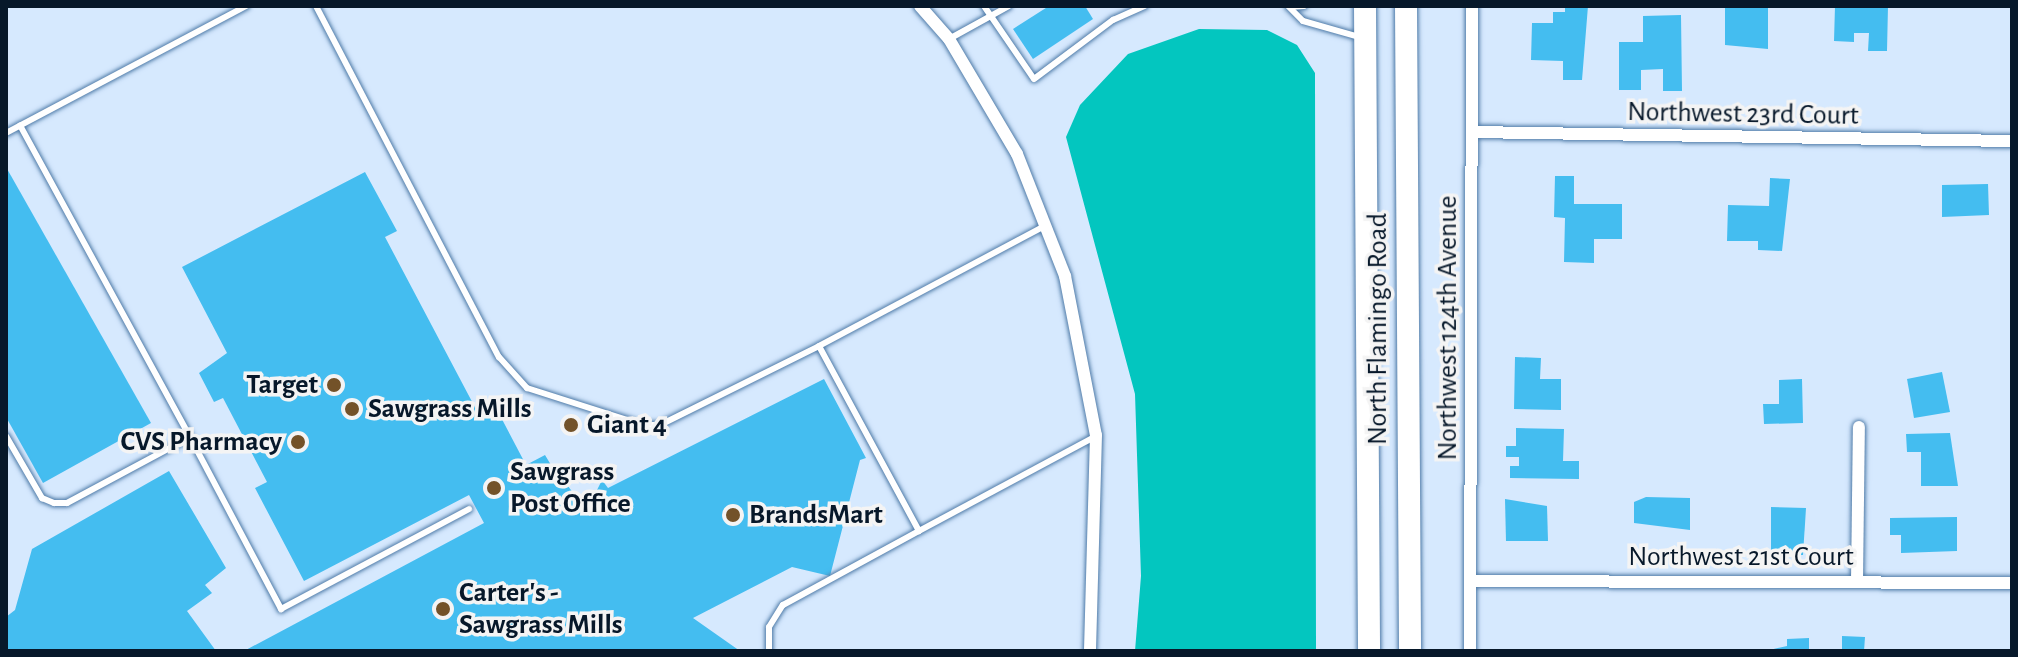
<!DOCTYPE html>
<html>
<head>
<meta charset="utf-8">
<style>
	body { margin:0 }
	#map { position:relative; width:2018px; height:657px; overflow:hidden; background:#d6e9fe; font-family:"Alegreya Sans",sans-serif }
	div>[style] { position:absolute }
	.water>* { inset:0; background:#03c6bf }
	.building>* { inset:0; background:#44bdf0 }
	.roads { filter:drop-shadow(0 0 2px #4f7ba8) drop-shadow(0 0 2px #4f7ba8) }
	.lane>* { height:6px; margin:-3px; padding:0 3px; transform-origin:3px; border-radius:3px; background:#fff }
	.street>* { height:12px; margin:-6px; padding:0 6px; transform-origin:6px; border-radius:6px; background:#fff }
	.highway>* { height:22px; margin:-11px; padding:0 11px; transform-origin:11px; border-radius:11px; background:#fff }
	.dots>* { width:22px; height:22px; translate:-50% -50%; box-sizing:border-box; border:4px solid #f4f4f4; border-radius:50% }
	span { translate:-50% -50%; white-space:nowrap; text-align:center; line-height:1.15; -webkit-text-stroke:7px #f4f4f4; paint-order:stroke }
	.street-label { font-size:28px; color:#07182a }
	.poi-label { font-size:28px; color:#07182a; font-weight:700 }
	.right { translate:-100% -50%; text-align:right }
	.left { translate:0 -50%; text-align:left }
	.frame { position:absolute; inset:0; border:8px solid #07182a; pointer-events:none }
</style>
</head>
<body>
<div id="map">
	<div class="water">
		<div style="clip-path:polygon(1199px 29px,1267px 30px,1297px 45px,1315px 73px,1316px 651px,1135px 651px,1141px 576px,1135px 394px,1066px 137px,1080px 105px,1128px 54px)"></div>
	</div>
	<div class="building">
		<div style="clip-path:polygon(1049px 6px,1085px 6px,1093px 19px,1033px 59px,1013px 29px)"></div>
		<div style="clip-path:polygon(1565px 6px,1588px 6px,1582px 80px,1563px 80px,1563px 61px,1531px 60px,1532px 23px,1553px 23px,1553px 12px,1565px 12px)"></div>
		<div style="clip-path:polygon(1725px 6px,1768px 8px,1768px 49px,1725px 45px)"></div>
		<div style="clip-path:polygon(1835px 6px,1888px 6px,1887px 51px,1868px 51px,1869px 33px,1854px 33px,1854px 42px,1834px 41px)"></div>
		<div style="clip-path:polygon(1681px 15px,1682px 91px,1663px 91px,1663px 69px,1641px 70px,1641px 90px,1619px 90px,1619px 42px,1643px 42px,1643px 16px)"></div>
		<div style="clip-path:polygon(6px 167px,151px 423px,43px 483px,6px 417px)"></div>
		<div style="clip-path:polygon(365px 172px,397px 231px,385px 237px,478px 413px,494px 404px,526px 465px,545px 455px,557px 475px,576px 471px,568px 486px,579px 501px,595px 494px,602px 480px,608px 488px,824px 379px,866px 458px,860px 460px,830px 576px,792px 567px,693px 618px,740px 651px,244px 651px,484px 523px,469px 495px,304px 581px,255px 488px,267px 482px,223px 398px,214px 402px,199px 373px,227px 353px,182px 267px)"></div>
		<div style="clip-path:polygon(1555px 176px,1574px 176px,1574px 204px,1622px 204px,1622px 239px,1594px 239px,1594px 263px,1564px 262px,1565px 218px,1554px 217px)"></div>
		<div style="clip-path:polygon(1770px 178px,1790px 179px,1782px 251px,1758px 250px,1758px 241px,1727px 241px,1728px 205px,1769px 206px)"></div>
		<div style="clip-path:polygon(1988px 184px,1989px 215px,1942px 217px,1942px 185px)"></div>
		<div style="clip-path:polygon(1515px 357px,1541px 358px,1540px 379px,1561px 379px,1561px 410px,1514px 409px)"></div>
		<div style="clip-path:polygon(1942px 372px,1950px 412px,1914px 418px,1907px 379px)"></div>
		<div style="clip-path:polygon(1802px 379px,1803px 423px,1764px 424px,1763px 404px,1779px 404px,1779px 380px)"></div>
		<div style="clip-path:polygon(1516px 428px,1564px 429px,1563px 461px,1579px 461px,1579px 479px,1510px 478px,1510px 466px,1519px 466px,1519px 457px,1506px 457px,1506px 446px,1516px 446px)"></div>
		<div style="clip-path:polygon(1950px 433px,1958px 486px,1921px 486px,1921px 452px,1907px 452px,1906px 434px)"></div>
		<div style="clip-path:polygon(169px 471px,226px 568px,205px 585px,212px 593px,187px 611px,216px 651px,6px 651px,6px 617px,15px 610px,32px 549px)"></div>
		<div style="clip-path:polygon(1646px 497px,1690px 498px,1690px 530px,1634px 523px,1634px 502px)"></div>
		<div style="clip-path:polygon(1505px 499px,1547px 506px,1548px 541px,1506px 541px)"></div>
		<div style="clip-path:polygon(1771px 507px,1806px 508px,1803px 555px,1771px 555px)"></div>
		<div style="clip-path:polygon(1957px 517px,1957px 551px,1901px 553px,1901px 535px,1890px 535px,1890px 518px)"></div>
		<div style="clip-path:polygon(1842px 636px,1865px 637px,1864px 651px,1842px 651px)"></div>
		<div style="clip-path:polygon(1809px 638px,1809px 651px,1765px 651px,1787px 646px,1787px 639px)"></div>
	</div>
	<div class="roads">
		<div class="lane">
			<div style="left:316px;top:6px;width:396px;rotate:62.5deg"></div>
			<div style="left:499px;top:357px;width:42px;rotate:47.9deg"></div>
			<div style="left:527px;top:388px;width:122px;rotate:17.7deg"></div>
			<div style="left:643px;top:425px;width:17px"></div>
			<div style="left:660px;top:425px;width:178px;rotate:-26.4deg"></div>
			<div style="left:984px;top:6px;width:88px;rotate:55.6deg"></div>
			<div style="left:1034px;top:79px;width:99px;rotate:-36.8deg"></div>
			<div style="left:1113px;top:20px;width:35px;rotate:-24deg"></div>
			<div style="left:1288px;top:6px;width:21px;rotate:45deg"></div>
			<div style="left:1303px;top:21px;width:58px;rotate:15.9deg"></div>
			<div style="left:1290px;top:7px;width:14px;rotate:-4deg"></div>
			<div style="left:949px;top:39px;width:68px;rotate:-28.8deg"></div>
			<div style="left:6px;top:133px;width:272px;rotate:-27.9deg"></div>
			<div style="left:6px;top:436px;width:72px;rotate:59.9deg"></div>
			<div style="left:42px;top:498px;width:13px;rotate:23deg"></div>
			<div style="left:54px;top:503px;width:13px"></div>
			<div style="left:67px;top:503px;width:140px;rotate:-28.2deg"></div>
			<div style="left:190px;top:437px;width:355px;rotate:-118.6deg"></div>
			<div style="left:190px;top:437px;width:195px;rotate:62.1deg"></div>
			<div style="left:281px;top:609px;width:213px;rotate:-28deg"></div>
			<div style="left:919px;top:531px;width:201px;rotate:-28.2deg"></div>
			<div style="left:769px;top:651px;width:24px;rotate:-90deg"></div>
			<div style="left:769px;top:627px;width:26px;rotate:-58deg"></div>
			<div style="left:783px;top:605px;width:155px;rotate:-28.6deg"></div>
			<div style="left:919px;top:531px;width:210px;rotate:-118.4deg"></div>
			<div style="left:819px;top:346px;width:256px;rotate:-28deg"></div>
		</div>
		<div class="street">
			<div style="left:920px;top:6px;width:44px;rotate:48.7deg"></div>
			<div style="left:949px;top:39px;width:134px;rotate:59.4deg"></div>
			<div style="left:1017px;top:154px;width:131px;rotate:68.5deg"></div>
			<div style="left:1065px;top:276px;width:162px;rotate:79deg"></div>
			<div style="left:1096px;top:435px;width:216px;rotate:91.6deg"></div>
			<div style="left:1473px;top:132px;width:539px;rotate:0.96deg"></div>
			<div style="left:1470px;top:581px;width:542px;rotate:0.21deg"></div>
			<div style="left:1857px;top:581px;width:154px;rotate:-89.3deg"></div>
			<div style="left:1470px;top:651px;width:645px;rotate:-89.82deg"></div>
		</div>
		<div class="highway">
			<div style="left:1365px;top:6px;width:645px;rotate:89.64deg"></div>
			<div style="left:1406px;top:6px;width:645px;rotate:89.64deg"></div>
		</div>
	</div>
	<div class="dots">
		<div style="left:334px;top:385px;background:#735229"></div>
		<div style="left:352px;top:409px;background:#735229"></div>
		<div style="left:571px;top:425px;background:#735229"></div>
		<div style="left:298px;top:442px;background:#735229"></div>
		<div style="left:494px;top:488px;background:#735229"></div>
		<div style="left:733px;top:515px;background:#735229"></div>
		<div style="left:443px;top:609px;background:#735229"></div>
	</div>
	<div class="street-label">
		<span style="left:1743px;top:114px;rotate:1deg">Northwest 23rd Court</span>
		<span style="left:1448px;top:328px;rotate:-90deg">Northwest 124th Avenue</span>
		<span style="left:1378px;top:329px;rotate:-90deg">North Flamingo Road</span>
		<span style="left:1741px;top:557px">Northwest 21st Court</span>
	</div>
	<div class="poi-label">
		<span class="right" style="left:318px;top:385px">Target</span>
		<span class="left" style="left:368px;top:409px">Sawgrass Mills</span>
		<span class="left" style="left:587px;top:425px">Giant 4</span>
		<span class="right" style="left:282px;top:442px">CVS Pharmacy</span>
		<span class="left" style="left:510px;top:488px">Sawgrass<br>Post Office</span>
		<span class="left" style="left:749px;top:515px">BrandsMart</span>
		<span class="left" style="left:459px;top:609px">Carter's -<br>Sawgrass Mills</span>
	</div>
	<div class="frame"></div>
</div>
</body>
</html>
